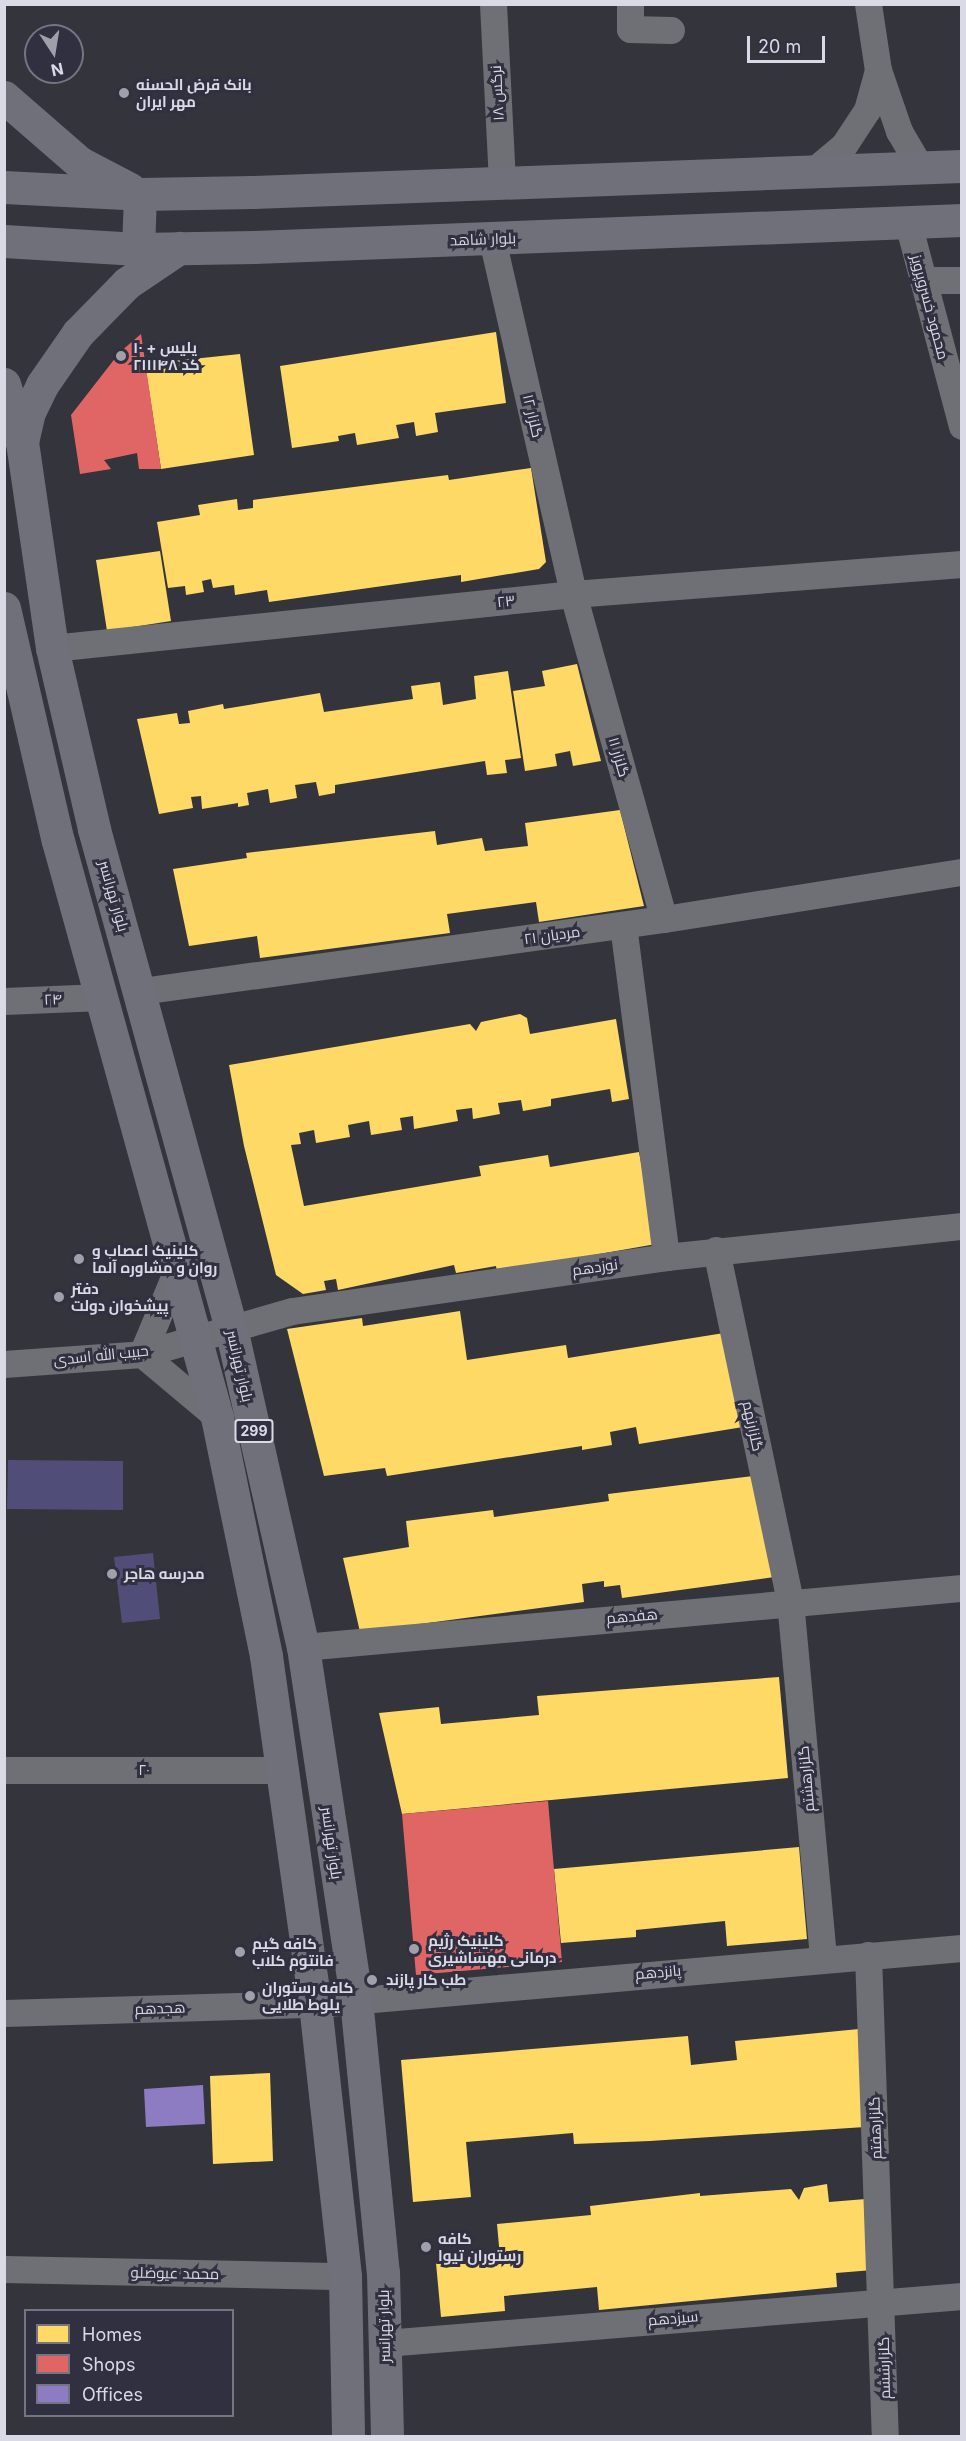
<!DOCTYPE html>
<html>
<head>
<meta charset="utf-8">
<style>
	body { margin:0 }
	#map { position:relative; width:966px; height:2441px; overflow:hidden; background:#34343d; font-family:Inter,Cairo,sans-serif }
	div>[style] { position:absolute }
	.green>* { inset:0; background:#504e78 }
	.homes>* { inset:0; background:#ffd966 }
	.shops>* { inset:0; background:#e06666 }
	.offices>* { inset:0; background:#8e7cc3 }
	.minor>* { height:27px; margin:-13.5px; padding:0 13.5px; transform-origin:13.5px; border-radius:13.5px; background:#6f6f76 }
	.major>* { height:33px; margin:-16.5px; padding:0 16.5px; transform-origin:16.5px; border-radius:16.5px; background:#70707a }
	.dots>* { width:16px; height:16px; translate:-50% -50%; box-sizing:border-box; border:3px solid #303041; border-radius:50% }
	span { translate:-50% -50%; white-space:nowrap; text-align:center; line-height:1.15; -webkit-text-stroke:6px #303041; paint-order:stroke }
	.shield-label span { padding:2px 4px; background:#303041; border:2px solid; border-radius:4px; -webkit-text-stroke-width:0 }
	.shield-label { font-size:14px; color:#dadae6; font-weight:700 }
	.poi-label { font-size:15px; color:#dadae6; font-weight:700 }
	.left { translate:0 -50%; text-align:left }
	.street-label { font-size:15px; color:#dadae6 }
	.frame { position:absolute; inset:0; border:6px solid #dadae6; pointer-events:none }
	.legend { position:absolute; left:24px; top:2309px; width:210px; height:108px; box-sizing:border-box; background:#303041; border:2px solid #747483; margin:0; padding:8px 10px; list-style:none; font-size:18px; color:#dadae6 }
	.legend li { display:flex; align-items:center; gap:12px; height:30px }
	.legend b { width:30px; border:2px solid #747483 }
	.north { position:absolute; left:24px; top:24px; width:60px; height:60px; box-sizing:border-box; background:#303041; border:2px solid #747483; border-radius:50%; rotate:168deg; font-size:16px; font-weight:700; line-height:24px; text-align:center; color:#dadae6 }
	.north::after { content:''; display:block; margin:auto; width:21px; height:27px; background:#a0a0ab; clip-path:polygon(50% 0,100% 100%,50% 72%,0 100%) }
	.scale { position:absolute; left:747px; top:36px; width:78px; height:27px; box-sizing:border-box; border:3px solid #dadae6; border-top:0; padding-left:8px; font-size:18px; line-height:21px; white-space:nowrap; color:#dadae6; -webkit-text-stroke:4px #303041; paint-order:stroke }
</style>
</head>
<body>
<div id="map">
	<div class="green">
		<div style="clip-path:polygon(8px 1460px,123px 1461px,123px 1510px,7px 1509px)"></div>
		<div style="clip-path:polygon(153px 1553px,160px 1619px,122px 1623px,114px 1557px)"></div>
	</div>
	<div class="homes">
		<div style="clip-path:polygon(496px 332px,506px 403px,435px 413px,438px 432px,416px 436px,414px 422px,396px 425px,399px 438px,357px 445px,355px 433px,338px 436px,339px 441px,292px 448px,280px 366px)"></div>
		<div style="clip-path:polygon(240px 354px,254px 455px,161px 469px,145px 364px)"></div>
		<div style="clip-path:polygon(531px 468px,546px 562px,539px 569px,461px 582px,461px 575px,269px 602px,267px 590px,235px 595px,234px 585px,213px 588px,211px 579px,202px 581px,204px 592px,186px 595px,185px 586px,168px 588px,157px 522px,200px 515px,198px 505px,237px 499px,238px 510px,253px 508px,253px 500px,448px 475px,449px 480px)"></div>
		<div style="clip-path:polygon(160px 551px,171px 621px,107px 631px,96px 560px)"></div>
		<div style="clip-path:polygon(577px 664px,601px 761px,573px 766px,570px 751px,555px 754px,557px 766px,525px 771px,513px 691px,545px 686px,542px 671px)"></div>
		<div style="clip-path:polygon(508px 671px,521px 758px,505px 760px,507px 773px,487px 775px,485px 761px,335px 785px,335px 793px,319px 796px,316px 782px,295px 785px,297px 798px,270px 803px,268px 789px,247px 793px,249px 805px,238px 807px,238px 803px,202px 809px,201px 796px,191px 797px,193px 808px,159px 814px,137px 719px,177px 713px,179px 724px,190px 723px,188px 711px,223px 704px,224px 709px,320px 693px,324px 712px,413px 699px,411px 686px,440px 682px,443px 705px,476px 699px,474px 676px)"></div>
		<div style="clip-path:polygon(620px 810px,644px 906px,539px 922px,536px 902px,447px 914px,450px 933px,260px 958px,257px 936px,189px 946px,173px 869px,247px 858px,246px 853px,435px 831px,437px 845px,482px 838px,485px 851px,528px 846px,525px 823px)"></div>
		<div style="clip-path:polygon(520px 1014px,527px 1018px,530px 1034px,616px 1019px,629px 1099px,612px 1102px,610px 1089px,551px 1099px,551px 1106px,523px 1111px,521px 1100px,498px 1103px,500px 1114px,473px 1119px,472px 1108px,456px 1110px,458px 1121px,414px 1129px,413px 1116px,400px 1118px,402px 1130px,371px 1135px,369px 1121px,348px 1125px,350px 1137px,316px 1143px,314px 1130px,299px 1133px,301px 1144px,291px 1145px,304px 1206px,481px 1176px,479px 1166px,548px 1155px,550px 1167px,639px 1152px,656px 1244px,497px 1272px,496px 1266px,456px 1273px,454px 1265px,338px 1290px,336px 1279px,324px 1281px,326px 1290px,303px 1294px,276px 1275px,244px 1146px,229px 1065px,470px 1024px,476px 1031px,481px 1022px)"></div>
		<div style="clip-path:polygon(460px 1311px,467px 1360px,566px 1345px,568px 1358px,724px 1333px,743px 1427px,639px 1444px,636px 1427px,610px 1432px,612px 1445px,582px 1450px,582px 1446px,387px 1476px,385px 1468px,324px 1476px,287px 1329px,362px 1318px,363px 1326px)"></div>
		<div style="clip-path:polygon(761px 1475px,782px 1576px,622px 1598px,620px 1585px,604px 1587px,604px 1581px,582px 1584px,584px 1602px,360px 1632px,343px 1558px,409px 1547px,406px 1521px,493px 1510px,494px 1517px,609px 1501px,608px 1494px)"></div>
		<div style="clip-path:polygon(779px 1677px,788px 1778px,402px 1814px,379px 1713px,439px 1707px,441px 1724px,539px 1715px,537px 1696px)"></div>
		<div style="clip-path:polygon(799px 1847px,807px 1939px,727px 1946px,725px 1921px,636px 1930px,636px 1937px,561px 1943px,554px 1869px)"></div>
		<div style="clip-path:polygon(859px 2029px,865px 2127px,650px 2141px,574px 2144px,573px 2133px,466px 2142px,471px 2197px,413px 2202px,401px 2060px,688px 2036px,691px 2065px,737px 2060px,735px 2041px)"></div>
		<div style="clip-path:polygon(270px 2073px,273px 2161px,213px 2164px,210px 2076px)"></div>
		<div style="clip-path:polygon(827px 2184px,829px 2202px,866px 2199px,873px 2270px,836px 2273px,837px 2287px,599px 2310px,597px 2287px,504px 2296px,505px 2311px,441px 2317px,436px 2263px,500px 2257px,497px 2224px,591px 2215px,590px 2206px,700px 2193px,700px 2196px,791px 2189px,799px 2200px,804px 2188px)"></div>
	</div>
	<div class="shops">
		<div style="clip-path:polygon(141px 334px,161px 469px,139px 469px,137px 453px,104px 460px,111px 469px,80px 474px,71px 415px,120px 352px)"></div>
		<div style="clip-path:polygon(548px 1801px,562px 1962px,416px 1975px,402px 1814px)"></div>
	</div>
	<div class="offices">
		<div style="clip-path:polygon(203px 2085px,205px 2124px,146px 2127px,144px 2089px)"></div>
	</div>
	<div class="minor">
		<div style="left:493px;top:4px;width:178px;rotate:87.1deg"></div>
		<div style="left:630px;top:4px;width:25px;rotate:90deg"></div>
		<div style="left:630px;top:29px;width:41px;rotate:1.4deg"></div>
		<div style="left:868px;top:4px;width:67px;rotate:81.4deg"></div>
		<div style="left:878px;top:70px;width:65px;rotate:71deg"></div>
		<div style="left:899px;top:131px;width:42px;rotate:59.7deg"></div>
		<div style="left:813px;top:171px;width:40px;rotate:-40deg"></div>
		<div style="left:844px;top:145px;width:42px;rotate:-56.7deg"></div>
		<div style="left:867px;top:110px;width:41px;rotate:-74.6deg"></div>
		<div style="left:908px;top:223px;width:210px;rotate:75.1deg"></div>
		<div style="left:492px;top:239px;width:364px;rotate:77.1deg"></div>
		<div style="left:573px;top:594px;width:337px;rotate:74.4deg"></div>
		<div style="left:923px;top:280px;width:39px"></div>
		<div style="left:52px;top:648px;width:524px;rotate:-5.92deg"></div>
		<div style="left:573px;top:594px;width:390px;rotate:-4.4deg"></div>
		<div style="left:623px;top:925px;width:335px;rotate:82.6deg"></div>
		<div style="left:141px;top:991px;width:528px;rotate:-7.84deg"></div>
		<div style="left:664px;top:919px;width:302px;rotate:-9deg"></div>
		<div style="left:4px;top:1001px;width:98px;rotate:-2.3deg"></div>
		<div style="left:716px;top:1250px;width:359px;rotate:78.1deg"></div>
		<div style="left:790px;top:1601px;width:358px;rotate:84.7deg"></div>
		<div style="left:177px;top:1270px;width:91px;rotate:112.6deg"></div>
		<div style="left:142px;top:1354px;width:98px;rotate:40deg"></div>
		<div style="left:4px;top:1364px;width:138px;rotate:-4.1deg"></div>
		<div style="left:142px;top:1354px;width:156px;rotate:-16deg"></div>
		<div style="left:292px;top:1311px;width:378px;rotate:-8.2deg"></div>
		<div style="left:666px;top:1257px;width:298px;rotate:-6deg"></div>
		<div style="left:303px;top:1647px;width:662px;rotate:-5.12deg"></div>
		<div style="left:4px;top:1770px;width:279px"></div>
		<div style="left:868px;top:1955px;width:481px;rotate:88deg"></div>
		<div style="left:4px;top:2013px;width:311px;rotate:-1.7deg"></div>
		<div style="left:315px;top:2004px;width:649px;rotate:-4.95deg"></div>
		<div style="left:4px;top:2269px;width:341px;rotate:1.2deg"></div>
		<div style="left:385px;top:2343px;width:579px;rotate:-4.66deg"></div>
	</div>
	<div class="major">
		<div style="left:4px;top:97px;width:101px;rotate:41deg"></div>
		<div style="left:80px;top:163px;width:56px;rotate:27.5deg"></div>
		<div style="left:4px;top:187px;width:136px;rotate:2.9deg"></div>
		<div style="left:140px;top:194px;width:113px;rotate:-1deg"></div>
		<div style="left:253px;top:192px;width:709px;rotate:-2.1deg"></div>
		<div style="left:4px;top:241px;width:134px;rotate:3.4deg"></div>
		<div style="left:138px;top:249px;width:116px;rotate:-1deg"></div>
		<div style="left:254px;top:247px;width:709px;rotate:-2.18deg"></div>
		<div style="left:138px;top:249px;width:55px;rotate:-87.9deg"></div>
		<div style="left:4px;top:384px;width:61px;rotate:72.8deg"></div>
		<div style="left:22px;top:442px;width:208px;rotate:81.7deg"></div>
		<div style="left:52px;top:648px;width:186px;rotate:76.9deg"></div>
		<div style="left:94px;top:829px;width:517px;rotate:74.65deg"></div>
		<div style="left:231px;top:1328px;width:327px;rotate:77.3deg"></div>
		<div style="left:303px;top:1647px;width:356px;rotate:81.4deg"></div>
		<div style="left:356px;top:1999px;width:274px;rotate:84.4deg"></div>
		<div style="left:383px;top:2272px;width:164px;rotate:88.6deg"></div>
		<div style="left:22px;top:442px;width:31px;rotate:-77deg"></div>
		<div style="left:29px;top:412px;width:30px;rotate:-64deg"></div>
		<div style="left:42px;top:385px;width:63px;rotate:-55.3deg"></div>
		<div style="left:78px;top:333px;width:70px;rotate:-45.6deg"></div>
		<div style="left:127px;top:283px;width:63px;rotate:-33.9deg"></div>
		<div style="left:4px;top:608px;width:239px;rotate:77deg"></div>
		<div style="left:58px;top:841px;width:598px;rotate:74.57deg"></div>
		<div style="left:217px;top:1417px;width:244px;rotate:78.4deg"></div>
		<div style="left:266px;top:1656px;width:351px;rotate:82deg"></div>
		<div style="left:315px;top:2004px;width:274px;rotate:83.7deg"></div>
		<div style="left:345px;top:2276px;width:160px;rotate:88.9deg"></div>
	</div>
	<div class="dots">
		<div style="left:124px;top:93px;background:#a0a0ab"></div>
		<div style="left:121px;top:356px;background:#a0a0ab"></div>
		<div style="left:79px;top:1259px;background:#a0a0ab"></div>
		<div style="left:59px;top:1297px;background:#a0a0ab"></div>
		<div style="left:112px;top:1574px;background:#a0a0ab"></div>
		<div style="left:414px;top:1949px;background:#a0a0ab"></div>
		<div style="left:240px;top:1952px;background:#a0a0ab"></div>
		<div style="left:372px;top:1980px;background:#a0a0ab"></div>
		<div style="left:250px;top:1996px;background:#a0a0ab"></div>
		<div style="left:426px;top:2247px;background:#a0a0ab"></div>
	</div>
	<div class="shield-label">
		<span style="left:254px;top:1431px">299</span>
	</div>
	<div class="poi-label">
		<span class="left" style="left:136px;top:93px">بانک قرض الحسنه<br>مهر ایران</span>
		<span class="left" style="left:133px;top:356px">پلیس + ۱۰<br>کد ۲۱۱۱۴۸</span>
		<span class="left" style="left:92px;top:1259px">کلینیک اعصاب و<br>روان و مشاوره آلما</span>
		<span class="left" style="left:71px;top:1297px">دفتر<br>پیشخوان دولت</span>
		<span class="left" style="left:124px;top:1574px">مدرسه هاجر</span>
		<span class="left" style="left:428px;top:1949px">کلینیک رژیم<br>درمانی مهساشیری</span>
		<span class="left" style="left:252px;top:1952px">کافه گیم<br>فانتوم کلاب</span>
		<span class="left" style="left:386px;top:1980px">طب کار پازند</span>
		<span class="left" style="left:262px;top:1996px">کافه رستوران<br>يلوط طلایی</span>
		<span class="left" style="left:438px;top:2247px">کافه<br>رستوران تیوا</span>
	</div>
	<div class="street-label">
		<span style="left:497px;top:93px;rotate:-93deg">نرگس ۱۸</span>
		<span style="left:483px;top:239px;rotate:-2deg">بلوار شاهد</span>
		<span style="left:930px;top:307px;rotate:75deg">محمود خسروپرویز</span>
		<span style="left:533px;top:416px;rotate:77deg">گلزار ۱۲</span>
		<span style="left:506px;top:601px;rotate:-6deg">۲۳</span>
		<span style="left:619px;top:757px;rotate:74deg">گلزار ۱۱</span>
		<span style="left:114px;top:896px;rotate:74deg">بلوار تهرانسر</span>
		<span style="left:552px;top:935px;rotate:-8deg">۲۱ مردیان</span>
		<span style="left:53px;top:999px;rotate:-3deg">۲۴</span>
		<span style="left:595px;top:1267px;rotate:-8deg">نوزدهم</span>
		<span style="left:101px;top:1355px;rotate:-6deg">حبیب الله اسدی</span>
		<span style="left:240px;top:1366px;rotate:77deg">بلوار تهرانسر</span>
		<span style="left:753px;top:1426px;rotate:78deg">گلزارنهم</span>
		<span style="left:632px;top:1616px;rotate:-5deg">هفدهم</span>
		<span style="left:144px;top:1770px">۲۰</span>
		<span style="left:806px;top:1779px;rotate:-95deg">گلزارهشتم</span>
		<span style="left:332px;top:1843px;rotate:82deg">بلوار تهرانسر</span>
		<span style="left:658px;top:1972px;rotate:-5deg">پانزدهم</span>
		<span style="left:160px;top:2008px;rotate:-2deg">هجدهم</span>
		<span style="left:875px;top:2128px;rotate:-92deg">گلزارهفتم</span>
		<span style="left:175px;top:2273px;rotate:1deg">محمد عیوضلو</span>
		<span style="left:673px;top:2318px;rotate:-5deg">سیزدهم</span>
		<span style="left:384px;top:2326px;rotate:-91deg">بلوار تهرانسر</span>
		<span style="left:884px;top:2368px;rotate:-91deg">گلزارششم</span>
	</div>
	<div class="frame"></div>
	<ul class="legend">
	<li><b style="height:16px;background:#ffd966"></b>Homes</li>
	<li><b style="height:16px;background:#e06666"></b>Shops</li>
	<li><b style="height:16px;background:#8e7cc3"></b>Offices</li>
	</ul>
	<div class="north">N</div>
	<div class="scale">20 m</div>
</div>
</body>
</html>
